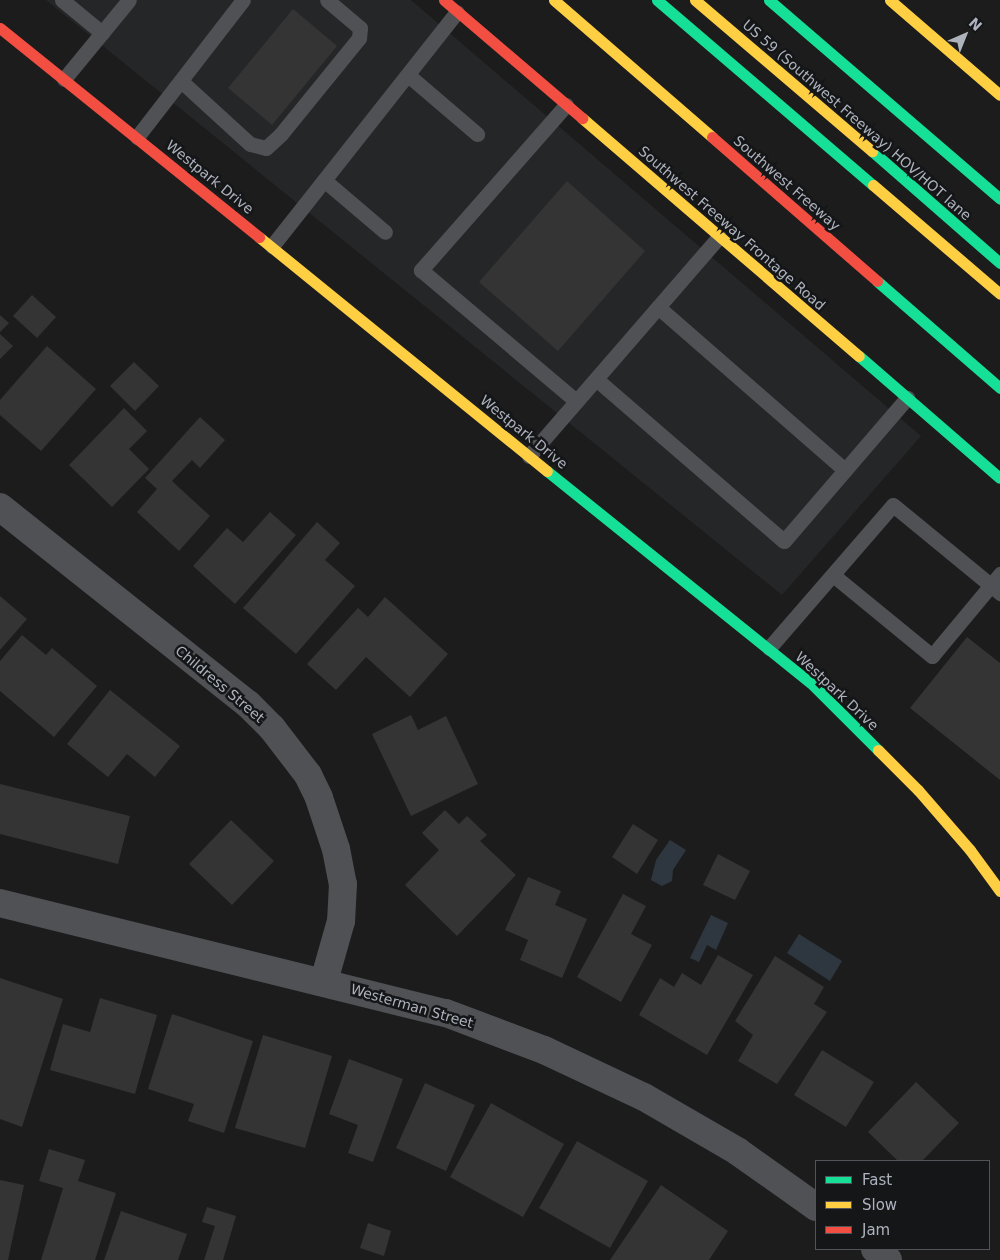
<!DOCTYPE html>
<html>
<head>
<meta charset="utf-8">
<style>
	body { margin:0 }
	#map { position:relative; width:1000px; height:1260px; overflow:hidden; background:#1c1c1c; font-family:"DejaVu Sans",sans-serif }
	div>[style] { position:absolute }
	.built>* { inset:0; background:#252628 }
	.water>* { inset:0; background:#2e373f }
	.building>* { inset:0; background:#343434 }
	.lane>* { height:15px; margin:-7.5px; padding:0 7.5px; transform-origin:7.5px; border-radius:7.5px; background:#4f5155 }
	.street>* { height:28px; margin:-14px; padding:0 14px; transform-origin:14px; border-radius:14px; background:#4f5155 }
	.fast>* { height:11px; margin:-5.5px; padding:0 5.5px; transform-origin:5.5px; border-radius:5.5px; background:#16e098 }
	.slow>* { height:11px; margin:-5.5px; padding:0 5.5px; transform-origin:5.5px; border-radius:5.5px; background:#ffcf43 }
	.jam>* { height:11px; margin:-5.5px; padding:0 5.5px; transform-origin:5.5px; border-radius:5.5px; background:#f24e42 }
	span { translate:-50% -50%; white-space:nowrap; text-align:center; line-height:1.15; -webkit-text-stroke:5px #151618; paint-order:stroke }
	.street-label { font-size:14px; color:#adb2bc }
	.legend { position:absolute; left:815px; top:1160px; width:175px; height:90px; box-sizing:border-box; background:#151618; border:1px solid #52545a; margin:0; padding:6px 9px; list-style:none; font-size:15px; color:#adb2bc }
	.legend li { display:flex; align-items:center; gap:10px; height:25px }
	.legend b { width:25px; border:1px solid #52545a }
	.north { position:absolute; left:940px; top:10px; width:50px; height:50px; -webkit-text-stroke:4px #151618; paint-order:stroke; rotate:44deg; font-size:14px; font-weight:700; line-height:20px; text-align:center; color:#adb2bc }
	.north::after { content:''; display:block; margin:auto; width:18px; height:22px; background:#adb2bc; clip-path:polygon(50% 0,100% 100%,50% 72%,0 100%) }
</style>
</head>
<body>
<div id="map">
	<div class="built">
		<div style="clip-path:polygon(46px 0,411px 0,921px 436px,782px 595px)"></div>
	</div>
	<div class="water">
		<div style="clip-path:polygon(670px 840px,686px 850px,673px 870px,672px 881px,662px 886px,651px 880px,656px 860px)"></div>
		<div style="clip-path:polygon(711px 915px,728px 923px,716px 950px,707px 945px,699px 962px,690px 958px)"></div>
		<div style="clip-path:polygon(799px 934px,842px 961px,830px 981px,787px 953px)"></div>
	</div>
	<div class="building">
		<div style="clip-path:polygon(293px 9px,337px 46px,272px 125px,228px 88px)"></div>
		<div style="clip-path:polygon(567px 181px,645px 251px,558px 351px,479px 282px)"></div>
		<div style="clip-path:polygon(32px 295px,56px 317px,37px 338px,13px 316px)"></div>
		<div style="clip-path:polygon(0 315px,9px 323px,0 332px)"></div>
		<div style="clip-path:polygon(0 334px,13px 346px,0 359px)"></div>
		<div style="clip-path:polygon(47px 346px,96px 389px,41px 451px,0 415px,0 400px)"></div>
		<div style="clip-path:polygon(134px 362px,159px 386px,135px 411px,110px 386px)"></div>
		<div style="clip-path:polygon(124px 408px,147px 431px,129px 449px,149px 469px,112px 507px,69px 465px)"></div>
		<div style="clip-path:polygon(200px 417px,225px 440px,200px 468px,192px 460px,172px 481px,210px 516px,179px 551px,137px 512px,157px 489px,145px 478px)"></div>
		<div style="clip-path:polygon(270px 512px,296px 535px,235px 604px,193px 566px,227px 528px,243px 542px)"></div>
		<div style="clip-path:polygon(317px 522px,340px 543px,325px 560px,355px 586px,296px 654px,243px 608px)"></div>
		<div style="clip-path:polygon(0 596px,27px 619px,0 650px)"></div>
		<div style="clip-path:polygon(385px 597px,448px 654px,410px 697px,366px 657px,336px 690px,307px 664px,358px 608px,368px 617px)"></div>
		<div style="clip-path:polygon(22px 635px,46px 655px,52px 648px,97px 686px,54px 737px,0 691px,0 661px)"></div>
		<div style="clip-path:polygon(967px 637px,1000px 663px,1000px 780px,910px 708px)"></div>
		<div style="clip-path:polygon(110px 690px,180px 746px,155px 777px,127px 754px,108px 777px,67px 744px)"></div>
		<div style="clip-path:polygon(411px 715px,418px 730px,446px 716px,478px 784px,411px 816px,372px 734px)"></div>
		<div style="clip-path:polygon(0 784px,130px 816px,118px 864px,0 834px)"></div>
		<div style="clip-path:polygon(445px 810px,459px 824px,467px 816px,487px 835px,480px 841px,516px 875px,457px 936px,405px 885px,439px 850px,422px 833px)"></div>
		<div style="clip-path:polygon(231px 820px,274px 861px,232px 905px,189px 864px)"></div>
		<div style="clip-path:polygon(633px 824px,658px 840px,637px 874px,612px 857px)"></div>
		<div style="clip-path:polygon(718px 854px,750px 871px,735px 900px,703px 885px)"></div>
		<div style="clip-path:polygon(528px 877px,561px 891px,555px 905px,587px 919px,562px 978px,520px 960px,528px 940px,505px 930px)"></div>
		<div style="clip-path:polygon(623px 894px,646px 906px,631px 934px,652px 945px,621px 1002px,577px 977px)"></div>
		<div style="clip-path:polygon(718px 955px,753px 975px,707px 1055px,639px 1015px,660px 978px,674px 987px,682px 973px,701px 985px)"></div>
		<div style="clip-path:polygon(775px 956px,824px 987px,814px 1004px,827px 1012px,777px 1084px,738px 1061px,753px 1035px,735px 1021px)"></div>
		<div style="clip-path:polygon(0 978px,63px 999px,22px 1127px,0 1119px)"></div>
		<div style="clip-path:polygon(100px 998px,157px 1015px,135px 1094px,50px 1070px,63px 1024px,90px 1032px)"></div>
		<div style="clip-path:polygon(172px 1014px,253px 1041px,224px 1133px,188px 1121px,194px 1104px,148px 1089px)"></div>
		<div style="clip-path:polygon(263px 1035px,332px 1056px,305px 1148px,235px 1128px)"></div>
		<div style="clip-path:polygon(822px 1050px,874px 1082px,846px 1127px,794px 1095px)"></div>
		<div style="clip-path:polygon(349px 1059px,403px 1079px,373px 1162px,348px 1153px,358px 1125px,329px 1114px)"></div>
		<div style="clip-path:polygon(916px 1082px,959px 1123px,922px 1161px,898px 1161px,868px 1132px)"></div>
		<div style="clip-path:polygon(425px 1083px,475px 1105px,446px 1171px,396px 1148px)"></div>
		<div style="clip-path:polygon(491px 1103px,564px 1144px,523px 1217px,450px 1177px)"></div>
		<div style="clip-path:polygon(577px 1141px,648px 1181px,610px 1248px,539px 1208px)"></div>
		<div style="clip-path:polygon(49px 1149px,85px 1160px,78px 1181px,116px 1193px,95px 1260px,41px 1260px,63px 1188px,39px 1181px)"></div>
		<div style="clip-path:polygon(0 1180px,24px 1185px,8px 1260px,0 1260px)"></div>
		<div style="clip-path:polygon(661px 1185px,728px 1231px,709px 1260px,610px 1260px)"></div>
		<div style="clip-path:polygon(207px 1207px,236px 1216px,223px 1260px,204px 1260px,215px 1226px,202px 1222px)"></div>
		<div style="clip-path:polygon(121px 1211px,187px 1234px,178px 1260px,104px 1260px)"></div>
		<div style="clip-path:polygon(368px 1223px,391px 1231px,384px 1256px,360px 1248px)"></div>
	</div>
	<div class="lane">
		<div style="left:62px;top:0;width:52px;rotate:39.5deg"></div>
		<div style="left:408px;top:75px;width:91px;rotate:40.5deg"></div>
		<div style="left:64px;top:79px;width:102px;rotate:-50.6deg"></div>
		<div style="left:181px;top:81px;width:93px;rotate:42.4deg"></div>
		<div style="left:250px;top:144px;width:16px;rotate:14deg"></div>
		<div style="left:266px;top:148px;width:21px;rotate:-43deg"></div>
		<div style="left:281px;top:134px;width:124px;rotate:-50.9deg"></div>
		<div style="left:359px;top:38px;width:10px;rotate:-84deg"></div>
		<div style="left:360px;top:28px;width:43px;rotate:-139.7deg"></div>
		<div style="left:566px;top:105px;width:220px;rotate:131.3deg"></div>
		<div style="left:421px;top:270px;width:203px;rotate:40.2deg"></div>
		<div style="left:137px;top:137px;width:173px;rotate:-52.3deg"></div>
		<div style="left:324px;top:180px;width:80px;rotate:40.4deg"></div>
		<div style="left:272px;top:246px;width:298px;rotate:-51.7deg"></div>
		<div style="left:658px;top:307px;width:248px;rotate:41.1deg"></div>
		<div style="left:596px;top:379px;width:248px;rotate:40.8deg"></div>
		<div style="left:784px;top:541px;width:189px;rotate:-49.3deg"></div>
		<div style="left:529px;top:456px;width:290px;rotate:-49.1deg"></div>
		<div style="left:833px;top:575px;width:128px;rotate:39.3deg"></div>
		<div style="left:932px;top:656px;width:107px;rotate:-50.3deg"></div>
		<div style="left:769px;top:648px;width:189px;rotate:-49.1deg"></div>
		<div style="left:893px;top:505px;width:139px;rotate:39.4deg"></div>
	</div>
	<div class="street">
		<div style="left:0;top:507px;width:317px;rotate:38.5deg"></div>
		<div style="left:248px;top:704px;width:34px;rotate:45deg"></div>
		<div style="left:272px;top:728px;width:59px;rotate:52.5deg"></div>
		<div style="left:308px;top:775px;width:25px;rotate:64deg"></div>
		<div style="left:319px;top:798px;width:54px;rotate:71.6deg"></div>
		<div style="left:336px;top:849px;width:36px;rotate:79deg"></div>
		<div style="left:343px;top:884px;width:37px;rotate:93deg"></div>
		<div style="left:341px;top:921px;width:62px;rotate:105.8deg"></div>
		<div style="left:0;top:903px;width:459px;rotate:13.9deg"></div>
		<div style="left:446px;top:1013px;width:105px;rotate:20.7deg"></div>
		<div style="left:544px;top:1050px;width:110px;rotate:25.2deg"></div>
		<div style="left:644px;top:1097px;width:108px;rotate:30.1deg"></div>
		<div style="left:737px;top:1151px;width:97px;rotate:35.3deg"></div>
		<div style="left:875px;top:1249px;width:17px;rotate:40deg"></div>
	</div>
	<div class="fast">
		<div style="left:657px;top:0;width:284px;rotate:40.6deg"></div>
		<div style="left:769px;top:0;width:305px;rotate:40.7deg"></div>
		<div style="left:872px;top:151px;width:170px;rotate:41.2deg"></div>
		<div style="left:877px;top:281px;width:163px;rotate:41deg"></div>
		<div style="left:859px;top:356px;width:186px;rotate:40.9deg"></div>
		<div style="left:547px;top:471px;width:343px;rotate:38.8deg"></div>
		<div style="left:814px;top:686px;width:91px;rotate:45deg"></div>
	</div>
	<div class="slow">
		<div style="left:554px;top:0;width:209px;rotate:40.9deg"></div>
		<div style="left:695px;top:0;width:233px;rotate:40.5deg"></div>
		<div style="left:890px;top:0;width:145px;rotate:40.8deg"></div>
		<div style="left:582px;top:118px;width:365px;rotate:40.7deg"></div>
		<div style="left:873px;top:185px;width:167px;rotate:40.6deg"></div>
		<div style="left:259px;top:237px;width:371px;rotate:39.1deg"></div>
		<div style="left:878px;top:750px;width:57px;rotate:45deg"></div>
		<div style="left:918px;top:790px;width:79px;rotate:49.1deg"></div>
		<div style="left:970px;top:850px;width:51px;rotate:53.8deg"></div>
	</div>
	<div class="jam">
		<div style="left:444px;top:0;width:182px;rotate:40.5deg"></div>
		<div style="left:0;top:28px;width:333px;rotate:38.9deg"></div>
		<div style="left:712px;top:137px;width:219px;rotate:41.1deg"></div>
	</div>
	<div class="street-label">
		<span style="left:857px;top:120px;rotate:41deg">US 59 (Southwest Freeway) HOV/HOT lane</span>
		<span style="left:210px;top:177px;rotate:39deg">Westpark Drive</span>
		<span style="left:787px;top:183px;rotate:41deg">Southwest Freeway</span>
		<span style="left:732px;top:228px;rotate:41deg">Southwest Freeway Frontage Road</span>
		<span style="left:524px;top:432px;rotate:39deg">Westpark Drive</span>
		<span style="left:220px;top:684px;rotate:40deg">Childress Street</span>
		<span style="left:837px;top:691px;rotate:43deg">Westpark Drive</span>
		<span style="left:412px;top:1006px;rotate:16deg">Westerman Street</span>
	</div>
	<ul class="legend">
	<li><b style="height:6px;background:#16e098"></b>Fast</li>
	<li><b style="height:6px;background:#ffcf43"></b>Slow</li>
	<li><b style="height:6px;background:#f24e42"></b>Jam</li>
	</ul>
	<div class="north">N</div>
</div>
</body>
</html>
